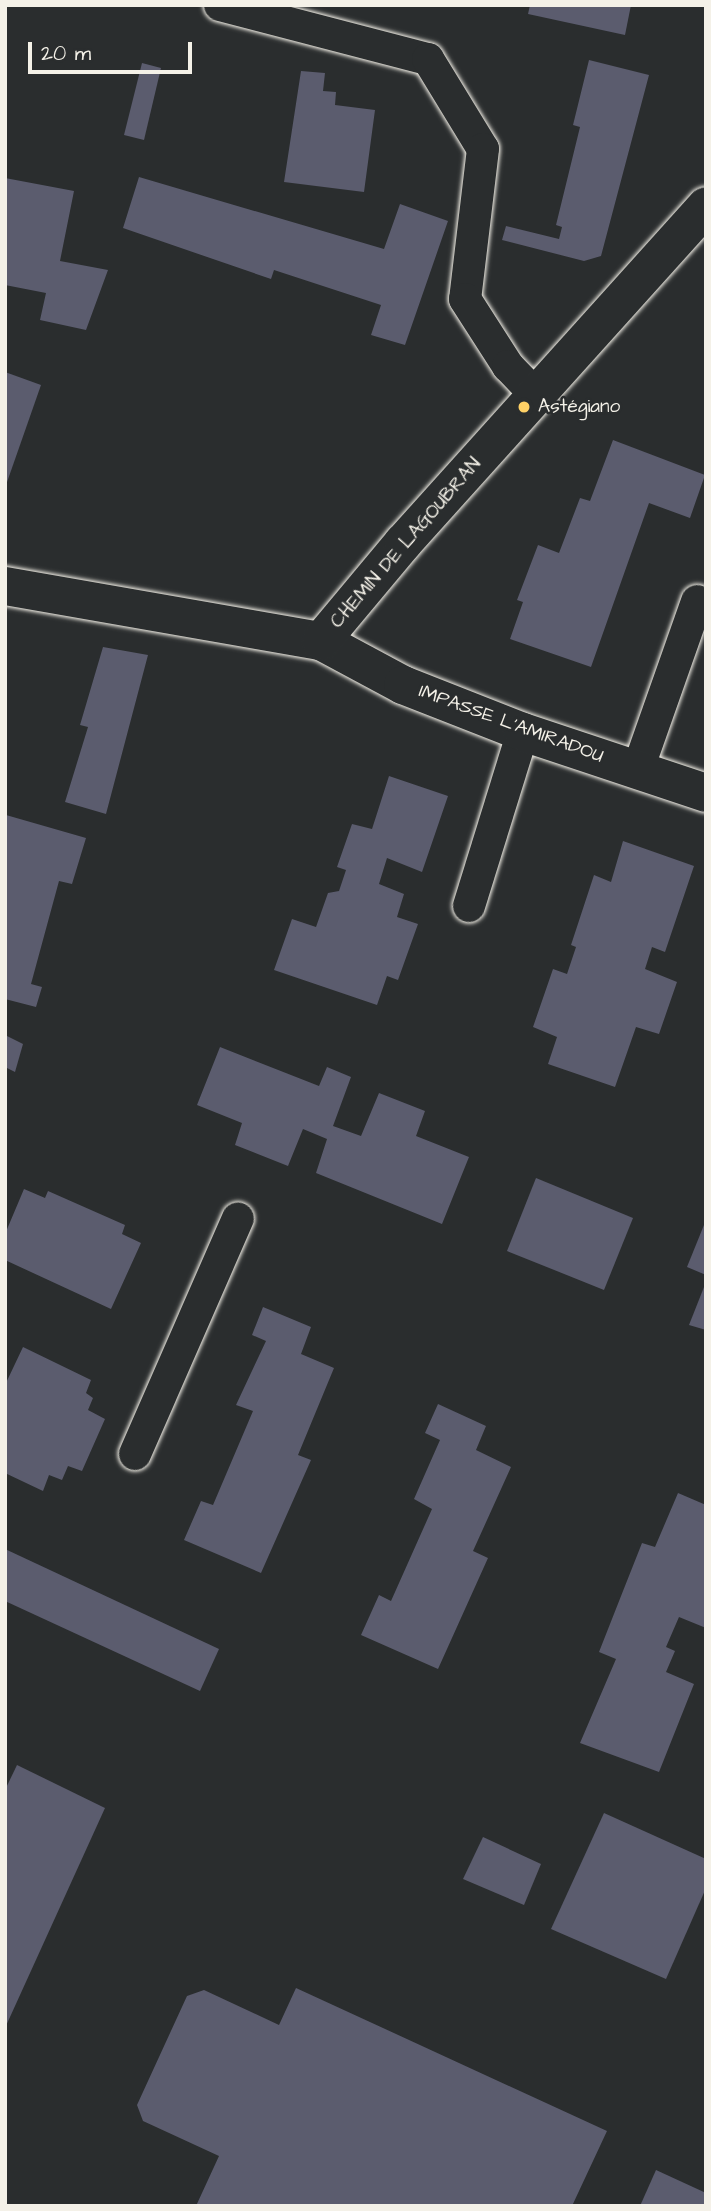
<!DOCTYPE html>
<html>
<head>
<meta charset="utf-8">
<style>
	body { margin:0 }
	#map { position:relative; width:711px; height:2211px; overflow:hidden; background:#2a2d2e; font-family:"Architects Daughter",sans-serif }
	div>[style] { position:absolute }
	.building>* { inset:0; background:#5b5c6e }
	.roads { filter:drop-shadow(0 0 2px #f4f1e8) drop-shadow(0 0 2px #f4f1e8) }
	.lane>* { height:32px; margin:-16px; padding:0 16px; transform-origin:16px; border-radius:16px; background:#2a2d2e }
	.street>* { height:38px; margin:-19px; padding:0 19px; transform-origin:19px; border-radius:19px; background:#2a2d2e }
	.secondary>* { height:38px; margin:-19px; padding:0 19px; transform-origin:19px; border-radius:19px; background:#2a2d2e }
	.dots>* { width:19px; height:19px; translate:-50% -50%; box-sizing:border-box; border:4px solid #2a2d2e; border-radius:50% }
	span { translate:-50% -50%; white-space:nowrap; text-align:center; line-height:1.15; -webkit-text-stroke:5px #2a2d2e; paint-order:stroke }
	.poi-label { font-size:19px; color:#f4f1e8 }
	.left { translate:0 -50%; text-align:left }
	.street-label { font-size:19px; color:#f4f1e8 }
	.frame { position:absolute; inset:0; border:7px solid #f4f1e8; pointer-events:none }
	.scale { position:absolute; left:28px; top:42px; width:164px; height:32px; box-sizing:border-box; border:4px solid #f4f1e8; border-top:0; padding-left:9px; font-size:21px; line-height:24px; white-space:nowrap; color:#f4f1e8; -webkit-text-stroke:5px #2a2d2e; paint-order:stroke }
</style>
</head>
<body>
<div id="map">
	<div class="building">
		<div style="clip-path:polygon(530px 5px,631px 5px,625px 35px,528px 14px)"></div>
		<div style="clip-path:polygon(589px 60px,649px 75px,601px 256px,584px 261px,502px 240px,506px 226px,559px 239px,562px 227px,556px 225px,580px 127px,573px 125px)"></div>
		<div style="clip-path:polygon(142px 63px,161px 68px,144px 140px,124px 135px)"></div>
		<div style="clip-path:polygon(301px 71px,325px 73px,323px 91px,336px 92px,335px 105px,375px 110px,364px 192px,284px 182px)"></div>
		<div style="clip-path:polygon(139px 177px,384px 249px,400px 204px,448px 221px,405px 345px,371px 335px,381px 305px,274px 270px,271px 279px,123px 228px)"></div>
		<div style="clip-path:polygon(5px 178px,74px 191px,60px 261px,108px 270px,86px 330px,40px 320px,46px 293px,5px 285px)"></div>
		<div style="clip-path:polygon(5px 372px,41px 385px,6px 485px,5px 485px)"></div>
		<div style="clip-path:polygon(613px 440px,705px 475px,690px 518px,649px 503px,591px 667px,510px 639px,523px 602px,517px 600px,538px 545px,559px 553px,580px 498px,590px 501px)"></div>
		<div style="clip-path:polygon(103px 647px,148px 655px,106px 814px,65px 802px,88px 727px,80px 725px)"></div>
		<div style="clip-path:polygon(389px 776px,448px 796px,422px 872px,387px 858px,379px 884px,404px 894px,397px 917px,418px 924px,398px 980px,387px 976px,377px 1005px,274px 970px,292px 919px,316px 927px,328px 893px,339px 891px,346px 870px,337px 867px,352px 824px,372px 829px)"></div>
		<div style="clip-path:polygon(6px 815px,86px 838px,72px 884px,59px 881px,31px 984px,42px 987px,36px 1007px,5px 999px)"></div>
		<div style="clip-path:polygon(623px 841px,694px 866px,665px 952px,652px 947px,645px 969px,677px 982px,659px 1034px,636px 1027px,615px 1087px,548px 1064px,557px 1037px,533px 1027px,553px 969px,567px 974px,576px 947px,571px 945px,594px 875px,611px 882px)"></div>
		<div style="clip-path:polygon(5px 1035px,23px 1044px,15px 1072px,5px 1067px)"></div>
		<div style="clip-path:polygon(220px 1047px,319px 1086px,327px 1067px,351px 1077px,333px 1126px,361px 1136px,379px 1093px,425px 1111px,416px 1136px,469px 1157px,442px 1224px,316px 1173px,327px 1139px,303px 1129px,288px 1166px,235px 1145px,242px 1123px,197px 1105px)"></div>
		<div style="clip-path:polygon(536px 1178px,633px 1218px,604px 1290px,507px 1251px)"></div>
		<div style="clip-path:polygon(24px 1189px,45px 1198px,48px 1191px,125px 1225px,122px 1234px,141px 1243px,111px 1309px,5px 1260px,5px 1234px)"></div>
		<div style="clip-path:polygon(706px 1220px,706px 1275px,687px 1267px)"></div>
		<div style="clip-path:polygon(706px 1282px,706px 1330px,689px 1325px)"></div>
		<div style="clip-path:polygon(263px 1307px,311px 1327px,301px 1354px,334px 1368px,298px 1455px,311px 1460px,261px 1573px,184px 1540px,201px 1501px,213px 1505px,253px 1411px,236px 1405px,266px 1341px,252px 1335px)"></div>
		<div style="clip-path:polygon(23px 1347px,91px 1380px,86px 1393px,93px 1398px,88px 1410px,105px 1419px,82px 1471px,68px 1466px,62px 1480px,49px 1475px,43px 1491px,5px 1473px,5px 1385px)"></div>
		<div style="clip-path:polygon(438px 1404px,486px 1426px,476px 1450px,511px 1467px,473px 1551px,488px 1558px,438px 1669px,361px 1635px,379px 1595px,391px 1601px,432px 1509px,414px 1499px,440px 1440px,425px 1433px)"></div>
		<div style="clip-path:polygon(678px 1493px,706px 1505px,706px 1628px,679px 1617px,666px 1647px,675px 1651px,666px 1672px,694px 1684px,659px 1772px,580px 1743px,616px 1659px,599px 1652px,623px 1591px,642px 1543px,655px 1547px)"></div>
		<div style="clip-path:polygon(5px 1549px,219px 1649px,200px 1691px,5px 1601px)"></div>
		<div style="clip-path:polygon(17px 1765px,105px 1808px,5px 2028px,5px 1790px)"></div>
		<div style="clip-path:polygon(604px 1813px,706px 1859px,706px 1888px,666px 1979px,551px 1929px)"></div>
		<div style="clip-path:polygon(483px 1837px,541px 1864px,524px 1905px,463px 1879px)"></div>
		<div style="clip-path:polygon(296px 1988px,607px 2131px,572px 2206px,196px 2206px,219px 2156px,143px 2121px,137px 2105px,187px 1996px,204px 1990px,279px 2025px)"></div>
		<div style="clip-path:polygon(656px 2170px,706px 2193px,706px 2206px,640px 2206px)"></div>
	</div>
	<div class="roads">
		<div class="lane">
			<div style="left:220px;top:5px;width:215px;rotate:14.6deg"></div>
			<div style="left:428px;top:59px;width:105px;rotate:58.6deg"></div>
			<div style="left:483px;top:149px;width:151px;rotate:96.8deg"></div>
			<div style="left:465px;top:299px;width:80px;rotate:57.3deg"></div>
			<div style="left:508px;top:366px;width:39px;rotate:46deg"></div>
			<div style="left:638px;top:769px;width:178px;rotate:-70.6deg"></div>
			<div style="left:469px;top:906px;width:182px;rotate:-72.8deg"></div>
			<div style="left:135px;top:1454px;width:257px;rotate:-66.4deg"></div>
		</div>
		<div class="street">
			<div style="left:321px;top:641px;width:93px;rotate:28.2deg"></div>
			<div style="left:403px;top:685px;width:129px;rotate:21.4deg"></div>
			<div style="left:523px;top:732px;width:193px;rotate:18.4deg"></div>
		</div>
		<div class="secondary">
			<div style="left:5px;top:586px;width:321px;rotate:9.9deg"></div>
			<div style="left:321px;top:641px;width:128px;rotate:-50.1deg"></div>
			<div style="left:403px;top:543px;width:453px;rotate:-48deg"></div>
		</div>
	</div>
	<div class="dots">
		<div style="left:524px;top:407px;background:#ffd166"></div>
	</div>
	<div class="poi-label">
		<span class="left" style="left:538px;top:407px">Astégiano</span>
	</div>
	<div class="street-label">
		<span style="left:406px;top:543px;rotate:-49deg">CHEMIN DE LAGOUBRAN</span>
		<span style="left:511px;top:724px;rotate:20deg">IMPASSE L'AMIRADOU</span>
	</div>
	<div class="frame"></div>
	<div class="scale">20 m</div>
</div>
</body>
</html>
